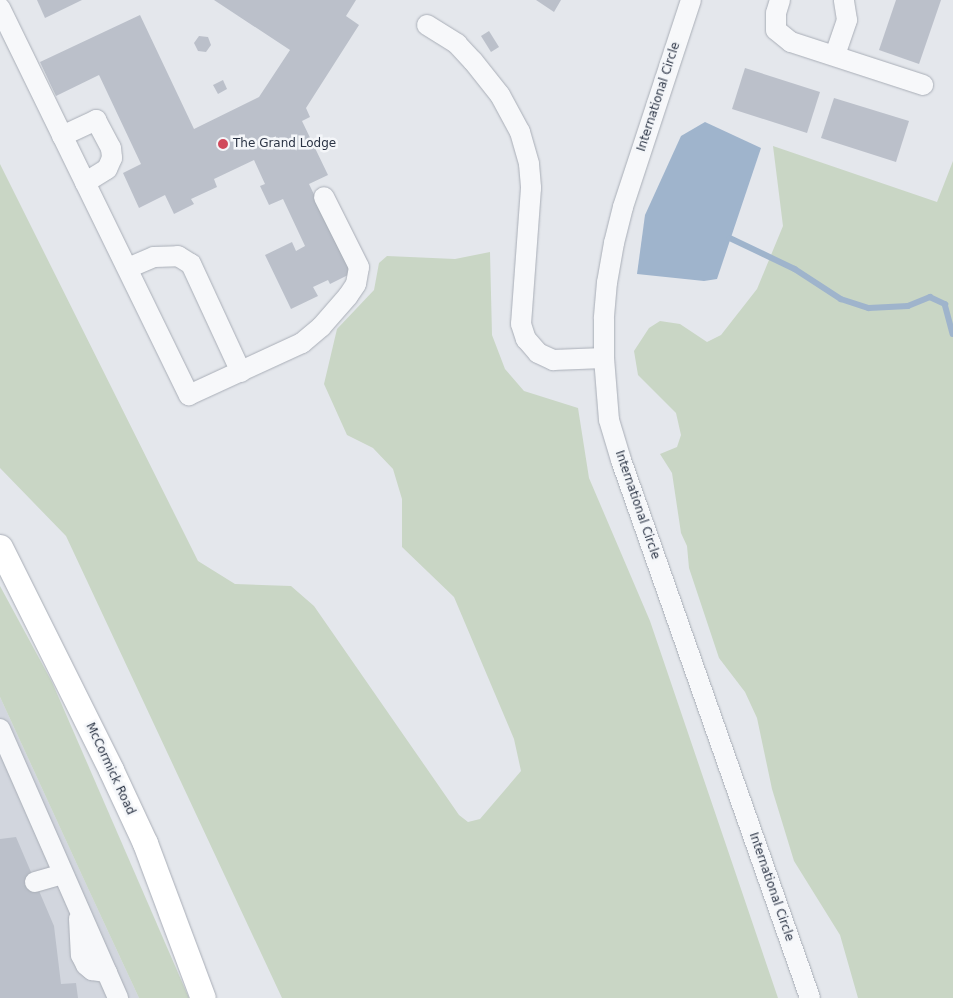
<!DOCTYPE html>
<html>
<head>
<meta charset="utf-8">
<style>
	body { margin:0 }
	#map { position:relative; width:953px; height:998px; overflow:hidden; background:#e4e7ec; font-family:"DejaVu Sans",sans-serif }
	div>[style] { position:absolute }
	.built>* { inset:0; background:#d2d6de }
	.green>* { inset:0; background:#c9d6c5 }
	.water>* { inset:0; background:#9fb4cc }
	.stream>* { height:5.5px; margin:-2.75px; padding:0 2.75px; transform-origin:2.75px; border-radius:2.75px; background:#9fb4cc }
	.building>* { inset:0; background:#bbc0ca }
	.roads { filter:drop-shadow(0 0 1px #a9aeb7) drop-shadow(0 0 1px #a9aeb7) }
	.minor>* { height:20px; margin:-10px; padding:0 10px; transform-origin:10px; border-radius:10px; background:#f7f8fa }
	.major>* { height:25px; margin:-12.5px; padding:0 12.5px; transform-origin:12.5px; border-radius:12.5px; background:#fff }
	.dots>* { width:14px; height:14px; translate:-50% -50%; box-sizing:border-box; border:2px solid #f4f6f9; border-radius:50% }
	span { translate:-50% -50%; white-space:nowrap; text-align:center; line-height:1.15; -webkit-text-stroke:5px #f4f6f9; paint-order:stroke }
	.street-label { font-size:12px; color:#2b3445 }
	.poi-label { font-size:12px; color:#2b3445 }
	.left { translate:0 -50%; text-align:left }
</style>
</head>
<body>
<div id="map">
	<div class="built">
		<div style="clip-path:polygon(0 697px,86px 884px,139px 998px,0 998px)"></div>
	</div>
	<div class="green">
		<div style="clip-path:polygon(773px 146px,937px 202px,953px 161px,953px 998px,858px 998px,840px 935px,794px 861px,772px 789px,757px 718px,745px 692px,719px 658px,689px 568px,687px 546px,681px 533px,672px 473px,660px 454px,677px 447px,681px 435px,676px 413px,638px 375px,634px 351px,649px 328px,660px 321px,680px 324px,707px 342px,721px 335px,757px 289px,783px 226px)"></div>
		<div style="clip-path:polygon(0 164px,198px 561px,235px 584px,291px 586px,314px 606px,459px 815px,468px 822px,480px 819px,521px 771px,514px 739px,454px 597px,402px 547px,402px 499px,393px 469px,373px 448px,347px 435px,324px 384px,337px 329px,374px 290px,379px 263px,387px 256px,455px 259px,490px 252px,492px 335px,505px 369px,524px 391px,578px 408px,589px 478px,650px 621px,778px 998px,282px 998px,66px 536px,0 468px)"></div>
		<div style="clip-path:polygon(0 586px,52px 682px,189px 998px,139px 998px,86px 884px,0 697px)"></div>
	</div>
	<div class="water">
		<div style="clip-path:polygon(705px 122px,761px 148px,717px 279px,704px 281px,637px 274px,645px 215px,681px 136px)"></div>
	</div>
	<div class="stream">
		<div style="left:730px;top:238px;width:72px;rotate:25.5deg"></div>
		<div style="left:795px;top:269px;width:55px;rotate:33.1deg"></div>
		<div style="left:841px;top:299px;width:29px;rotate:18deg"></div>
		<div style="left:869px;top:308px;width:39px;rotate:-3deg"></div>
		<div style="left:908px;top:306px;width:24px;rotate:-22deg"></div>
		<div style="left:930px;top:297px;width:17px;rotate:25deg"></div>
		<div style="left:945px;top:304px;width:31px;rotate:75deg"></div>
	</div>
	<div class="building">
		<div style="clip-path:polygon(37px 0,82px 0,45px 18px)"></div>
		<div style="clip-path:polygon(214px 0,356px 0,346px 16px,359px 25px,306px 108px,310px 117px,302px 121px,328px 175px,309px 184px,352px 273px,330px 284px,328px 280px,313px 287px,318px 296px,291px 309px,265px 255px,292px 242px,296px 251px,305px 246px,283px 199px,269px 205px,260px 186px,265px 184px,254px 160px,214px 179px,217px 187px,191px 199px,194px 204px,174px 214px,165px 195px,139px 208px,123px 173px,141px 164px,99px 75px,56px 96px,40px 62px,140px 15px,194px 129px,259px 97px,290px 50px)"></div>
		<div style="clip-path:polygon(536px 0,561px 0,554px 12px)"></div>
		<div style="clip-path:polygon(896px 0,941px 0,919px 64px,879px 50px)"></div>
		<div style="clip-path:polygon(489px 31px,499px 47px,491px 52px,481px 36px)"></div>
		<div style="clip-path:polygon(199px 36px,208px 37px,211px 45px,206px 52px,198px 51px,194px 43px)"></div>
		<div style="clip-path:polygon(745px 68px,820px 92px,807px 133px,732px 109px)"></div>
		<div style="clip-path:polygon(223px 80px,227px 89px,218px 94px,213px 85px)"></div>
		<div style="clip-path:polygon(834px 98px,909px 121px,896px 162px,821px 138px)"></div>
		<div style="clip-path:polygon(16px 837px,54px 926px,61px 984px,76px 983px,78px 998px,0 998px,0 839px)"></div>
	</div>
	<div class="roads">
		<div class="minor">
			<div style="left:691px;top:0;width:218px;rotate:108.2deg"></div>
			<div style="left:623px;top:207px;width:37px;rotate:104deg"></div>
			<div style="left:614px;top:243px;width:40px;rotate:100deg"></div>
			<div style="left:607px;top:282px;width:37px;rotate:95deg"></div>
			<div style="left:604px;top:319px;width:39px;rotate:90deg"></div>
			<div style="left:604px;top:358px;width:62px;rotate:85.4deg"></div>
			<div style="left:609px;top:420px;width:42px;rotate:73.3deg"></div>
			<div style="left:621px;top:460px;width:570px;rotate:70.64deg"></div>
			<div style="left:780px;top:0;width:14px;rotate:107deg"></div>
			<div style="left:776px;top:13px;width:17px;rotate:90deg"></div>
			<div style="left:776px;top:30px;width:19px;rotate:39deg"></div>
			<div style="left:791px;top:42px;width:139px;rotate:18deg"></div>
			<div style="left:0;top:8px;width:431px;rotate:64deg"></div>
			<div style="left:189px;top:395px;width:124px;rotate:-24.7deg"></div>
			<div style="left:302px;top:343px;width:25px;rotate:-40deg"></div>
			<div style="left:321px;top:327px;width:41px;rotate:-48.9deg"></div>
			<div style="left:348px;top:296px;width:14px;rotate:-56deg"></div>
			<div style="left:356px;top:284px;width:17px;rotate:-80deg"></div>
			<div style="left:359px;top:267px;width:78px;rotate:-116.6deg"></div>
			<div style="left:427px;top:25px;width:36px;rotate:32deg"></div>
			<div style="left:457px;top:44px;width:23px;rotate:47deg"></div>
			<div style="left:473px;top:61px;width:43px;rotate:51.5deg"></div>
			<div style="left:500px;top:95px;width:42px;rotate:61.6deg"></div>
			<div style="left:520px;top:132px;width:33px;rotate:74deg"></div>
			<div style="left:529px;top:164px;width:24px;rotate:85deg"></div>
			<div style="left:531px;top:188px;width:136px;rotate:94.2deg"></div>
			<div style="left:521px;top:324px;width:16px;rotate:72deg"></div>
			<div style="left:526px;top:339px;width:18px;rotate:49deg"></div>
			<div style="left:538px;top:353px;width:17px;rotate:25deg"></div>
			<div style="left:553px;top:360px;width:51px;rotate:-2.2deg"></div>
			<div style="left:835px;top:55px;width:37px;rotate:-71deg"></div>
			<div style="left:847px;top:20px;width:20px;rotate:-99deg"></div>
			<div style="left:62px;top:136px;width:38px;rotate:-25deg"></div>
			<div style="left:96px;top:120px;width:32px;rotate:62deg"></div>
			<div style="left:111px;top:148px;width:10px;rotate:84deg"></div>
			<div style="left:112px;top:158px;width:12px;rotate:114deg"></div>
			<div style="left:107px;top:169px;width:26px;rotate:148deg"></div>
			<div style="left:128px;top:268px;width:28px;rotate:-23deg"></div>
			<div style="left:154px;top:257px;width:24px;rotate:-2deg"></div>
			<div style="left:178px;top:256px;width:15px;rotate:32deg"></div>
			<div style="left:191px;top:264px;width:119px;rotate:65.2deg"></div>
			<div style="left:0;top:729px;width:294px;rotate:66.3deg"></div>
			<div style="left:35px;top:882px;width:29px;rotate:-16deg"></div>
			<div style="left:79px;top:919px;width:36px;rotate:87deg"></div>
			<div style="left:81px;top:955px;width:11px;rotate:63deg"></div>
			<div style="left:86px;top:965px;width:8px;rotate:40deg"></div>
			<div style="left:92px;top:970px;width:15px;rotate:8deg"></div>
		</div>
		<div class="major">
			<div style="left:0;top:547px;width:249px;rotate:63.5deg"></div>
			<div style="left:111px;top:770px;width:81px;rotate:65deg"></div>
			<div style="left:145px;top:843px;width:165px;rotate:69.5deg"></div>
		</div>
	</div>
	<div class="dots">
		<div style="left:223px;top:144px;background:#d1495b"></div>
	</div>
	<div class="street-label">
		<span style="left:659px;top:97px;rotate:-72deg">International Circle</span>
		<span style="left:637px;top:505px;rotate:71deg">International Circle</span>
		<span style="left:110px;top:769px;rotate:65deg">McCormick Road</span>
		<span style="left:771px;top:887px;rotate:71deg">International Circle</span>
	</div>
	<div class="poi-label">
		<span class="left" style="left:233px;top:144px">The Grand Lodge</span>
	</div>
</div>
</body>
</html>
